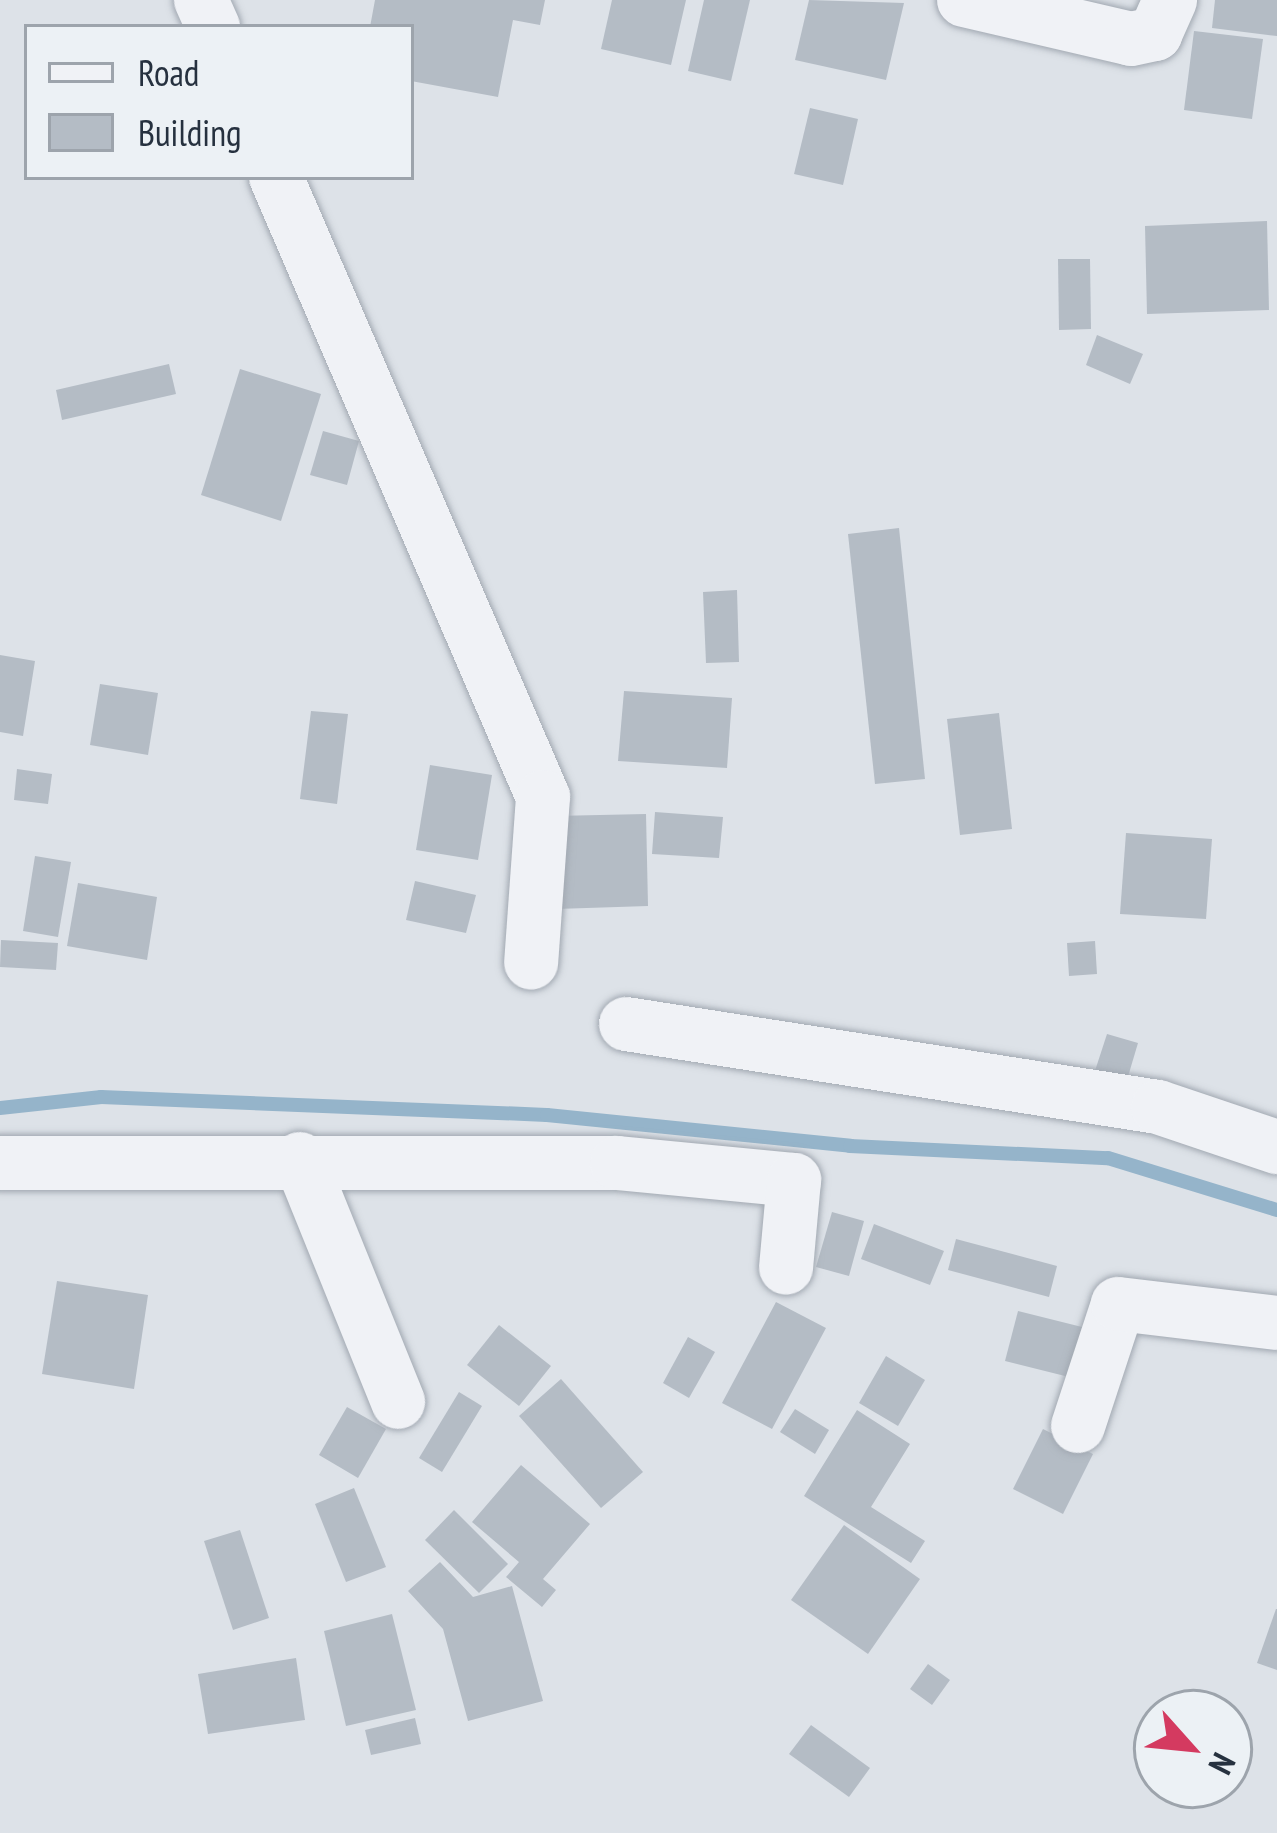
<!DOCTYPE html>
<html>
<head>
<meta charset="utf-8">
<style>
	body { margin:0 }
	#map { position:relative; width:1277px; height:1833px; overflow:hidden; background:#dde2e8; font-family:"PT Sans Narrow",sans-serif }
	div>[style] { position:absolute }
	.stream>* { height:14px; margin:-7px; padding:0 7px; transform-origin:7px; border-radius:7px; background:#95b4ca }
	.building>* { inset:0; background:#b4bcc5 }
	.roads { filter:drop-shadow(0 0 3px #a2a9b2) drop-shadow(0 0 3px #a2a9b2) }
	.minor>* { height:54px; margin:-27px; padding:0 27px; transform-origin:27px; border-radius:27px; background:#f0f2f6 }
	span { translate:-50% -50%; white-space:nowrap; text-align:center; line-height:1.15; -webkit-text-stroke:12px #ecf1f5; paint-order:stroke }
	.legend { position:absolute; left:24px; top:24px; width:390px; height:156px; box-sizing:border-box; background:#ecf1f5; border:3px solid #9da4ac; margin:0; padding:15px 21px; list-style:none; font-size:36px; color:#26313f }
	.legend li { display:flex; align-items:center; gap:24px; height:60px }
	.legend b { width:60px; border:3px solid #9da4ac }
	.north { position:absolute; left:1133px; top:1689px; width:120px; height:120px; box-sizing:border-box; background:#ecf1f5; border:3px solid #9da4ac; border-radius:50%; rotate:117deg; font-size:33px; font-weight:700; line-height:48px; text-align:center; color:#26313f }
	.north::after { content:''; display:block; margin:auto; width:42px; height:54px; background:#d43a60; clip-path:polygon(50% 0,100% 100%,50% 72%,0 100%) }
</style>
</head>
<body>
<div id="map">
	<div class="stream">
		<div style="left:0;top:1108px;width:102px;rotate:-6.2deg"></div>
		<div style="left:101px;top:1097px;width:446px;rotate:2.3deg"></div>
		<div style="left:547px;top:1115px;width:305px;rotate:5.8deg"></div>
		<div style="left:850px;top:1146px;width:258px;rotate:2.7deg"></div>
		<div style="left:1108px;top:1158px;width:177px;rotate:17.1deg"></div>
	</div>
	<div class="building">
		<div style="clip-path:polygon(375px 0,545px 0,540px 25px,513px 20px,498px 97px,411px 81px,411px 27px,370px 27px)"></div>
		<div style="clip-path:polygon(612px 0,686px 0,671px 65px,601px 49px)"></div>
		<div style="clip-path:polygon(704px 0,750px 0,731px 81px,688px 71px)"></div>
		<div style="clip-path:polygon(809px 0,904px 3px,886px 80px,795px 60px)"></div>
		<div style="clip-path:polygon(1215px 0,1277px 0,1277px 36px,1212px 28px)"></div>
		<div style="clip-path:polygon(1194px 31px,1263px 39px,1252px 119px,1184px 110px)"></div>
		<div style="clip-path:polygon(810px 108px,858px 119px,843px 185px,794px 174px)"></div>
		<div style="clip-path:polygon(1267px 221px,1269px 310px,1147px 314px,1145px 226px)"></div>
		<div style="clip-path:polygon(1058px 259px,1090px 259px,1091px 329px,1059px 330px)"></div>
		<div style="clip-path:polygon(1097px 335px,1143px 354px,1130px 384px,1086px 365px)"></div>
		<div style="clip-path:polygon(169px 364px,176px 394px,62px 420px,56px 390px)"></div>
		<div style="clip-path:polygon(240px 369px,321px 394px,281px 521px,201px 495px)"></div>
		<div style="clip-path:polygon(323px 431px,359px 441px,347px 485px,310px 475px)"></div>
		<div style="clip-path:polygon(899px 528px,925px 779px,875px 784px,848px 534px)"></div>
		<div style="clip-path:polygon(737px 590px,739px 662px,706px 663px,703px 592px)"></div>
		<div style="clip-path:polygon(0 655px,35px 661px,23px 736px,0 732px)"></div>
		<div style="clip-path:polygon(100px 684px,158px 693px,148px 755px,90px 745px)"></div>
		<div style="clip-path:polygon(624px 691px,732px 698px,727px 768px,618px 761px)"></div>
		<div style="clip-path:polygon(311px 711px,348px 714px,337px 804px,300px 799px)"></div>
		<div style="clip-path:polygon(999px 713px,1012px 829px,960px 835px,947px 719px)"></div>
		<div style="clip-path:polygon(430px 765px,492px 775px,478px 860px,416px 850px)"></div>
		<div style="clip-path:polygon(17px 769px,52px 774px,48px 804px,14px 800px)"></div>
		<div style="clip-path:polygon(655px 812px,723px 817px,719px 858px,652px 854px)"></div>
		<div style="clip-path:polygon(646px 814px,648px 906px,556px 909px,554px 816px)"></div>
		<div style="clip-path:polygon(1126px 833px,1212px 839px,1206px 919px,1120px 914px)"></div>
		<div style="clip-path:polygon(35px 856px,71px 862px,58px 937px,23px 931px)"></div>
		<div style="clip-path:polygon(415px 881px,476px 895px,466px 933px,406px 920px)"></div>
		<div style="clip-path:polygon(78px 883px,157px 897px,147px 960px,67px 946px)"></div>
		<div style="clip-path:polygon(1px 940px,58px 943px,56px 970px,0 967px)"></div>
		<div style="clip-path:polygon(1095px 941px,1097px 974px,1069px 976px,1067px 943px)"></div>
		<div style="clip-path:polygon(1107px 1034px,1138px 1043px,1124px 1090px,1092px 1080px)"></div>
		<div style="clip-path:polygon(832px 1212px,864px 1221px,849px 1276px,816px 1267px)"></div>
		<div style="clip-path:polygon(874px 1224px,944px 1251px,930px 1285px,861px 1259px)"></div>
		<div style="clip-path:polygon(956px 1239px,1057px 1266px,1049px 1297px,948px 1270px)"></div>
		<div style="clip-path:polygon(57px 1281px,148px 1295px,134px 1389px,42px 1374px)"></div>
		<div style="clip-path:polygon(776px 1302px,826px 1328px,772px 1429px,722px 1403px)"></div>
		<div style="clip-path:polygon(1018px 1311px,1082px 1327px,1069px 1377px,1005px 1361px)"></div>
		<div style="clip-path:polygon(499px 1325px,551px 1366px,519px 1406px,467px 1365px)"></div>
		<div style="clip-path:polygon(688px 1337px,715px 1352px,689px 1398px,663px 1383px)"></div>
		<div style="clip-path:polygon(886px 1356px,925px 1380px,898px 1426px,859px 1403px)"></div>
		<div style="clip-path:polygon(561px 1379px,643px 1472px,601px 1508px,519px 1416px)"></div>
		<div style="clip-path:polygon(459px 1392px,482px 1406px,442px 1472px,419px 1458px)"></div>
		<div style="clip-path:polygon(347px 1407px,386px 1429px,358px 1478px,319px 1455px)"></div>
		<div style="clip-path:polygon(795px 1409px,829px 1430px,815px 1454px,780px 1432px)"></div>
		<div style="clip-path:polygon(857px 1410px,910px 1444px,871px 1507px,925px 1541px,911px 1563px,804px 1496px)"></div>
		<div style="clip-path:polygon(1043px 1429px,1093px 1454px,1063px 1514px,1013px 1489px)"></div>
		<div style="clip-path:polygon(521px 1465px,590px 1524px,543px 1579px,556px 1590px,542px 1607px,506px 1577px,519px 1562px,472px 1522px)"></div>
		<div style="clip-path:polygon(354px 1488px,386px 1567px,346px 1582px,315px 1504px)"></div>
		<div style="clip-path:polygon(454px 1510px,508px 1564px,479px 1593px,425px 1540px)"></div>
		<div style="clip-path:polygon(844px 1525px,920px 1579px,868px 1654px,791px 1600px)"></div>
		<div style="clip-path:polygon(240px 1530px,269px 1618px,233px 1630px,204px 1541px)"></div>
		<div style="clip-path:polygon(440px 1562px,473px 1597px,512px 1586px,543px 1701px,468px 1721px,443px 1629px,408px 1591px)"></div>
		<div style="clip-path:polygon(1276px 1609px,1277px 1609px,1277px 1670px,1257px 1663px)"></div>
		<div style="clip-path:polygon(392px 1614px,416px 1710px,346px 1726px,324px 1631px)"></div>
		<div style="clip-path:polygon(296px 1658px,305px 1720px,208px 1734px,198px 1674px)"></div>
		<div style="clip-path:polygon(928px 1664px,950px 1680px,932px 1705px,910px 1689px)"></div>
		<div style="clip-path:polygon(415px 1718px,421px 1744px,371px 1755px,365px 1730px)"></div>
		<div style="clip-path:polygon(811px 1725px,870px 1768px,849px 1797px,789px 1754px)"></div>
	</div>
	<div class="roads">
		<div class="minor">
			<div style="left:201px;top:0;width:30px;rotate:66deg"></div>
			<div style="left:964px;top:0;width:171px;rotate:13.1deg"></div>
			<div style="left:1131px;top:39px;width:25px;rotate:-12deg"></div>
			<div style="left:1155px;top:34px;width:37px;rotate:-66deg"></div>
			<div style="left:276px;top:177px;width:675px;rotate:66.7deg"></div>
			<div style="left:543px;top:797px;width:166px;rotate:94.1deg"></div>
			<div style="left:626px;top:1024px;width:538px;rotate:8.87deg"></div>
			<div style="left:1158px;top:1107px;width:126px;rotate:18.6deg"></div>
			<div style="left:300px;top:1159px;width:262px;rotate:68deg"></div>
			<div style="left:0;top:1163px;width:617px"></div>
			<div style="left:617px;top:1163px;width:178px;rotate:5.5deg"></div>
			<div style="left:794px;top:1180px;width:88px;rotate:95.2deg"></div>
			<div style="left:1078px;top:1426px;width:128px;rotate:-71.8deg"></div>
			<div style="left:1118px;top:1304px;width:160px;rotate:6.8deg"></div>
		</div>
	</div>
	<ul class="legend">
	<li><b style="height:15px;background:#f0f2f6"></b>Road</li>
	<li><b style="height:33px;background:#b4bcc5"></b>Building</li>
	</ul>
	<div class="north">N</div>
</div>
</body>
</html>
